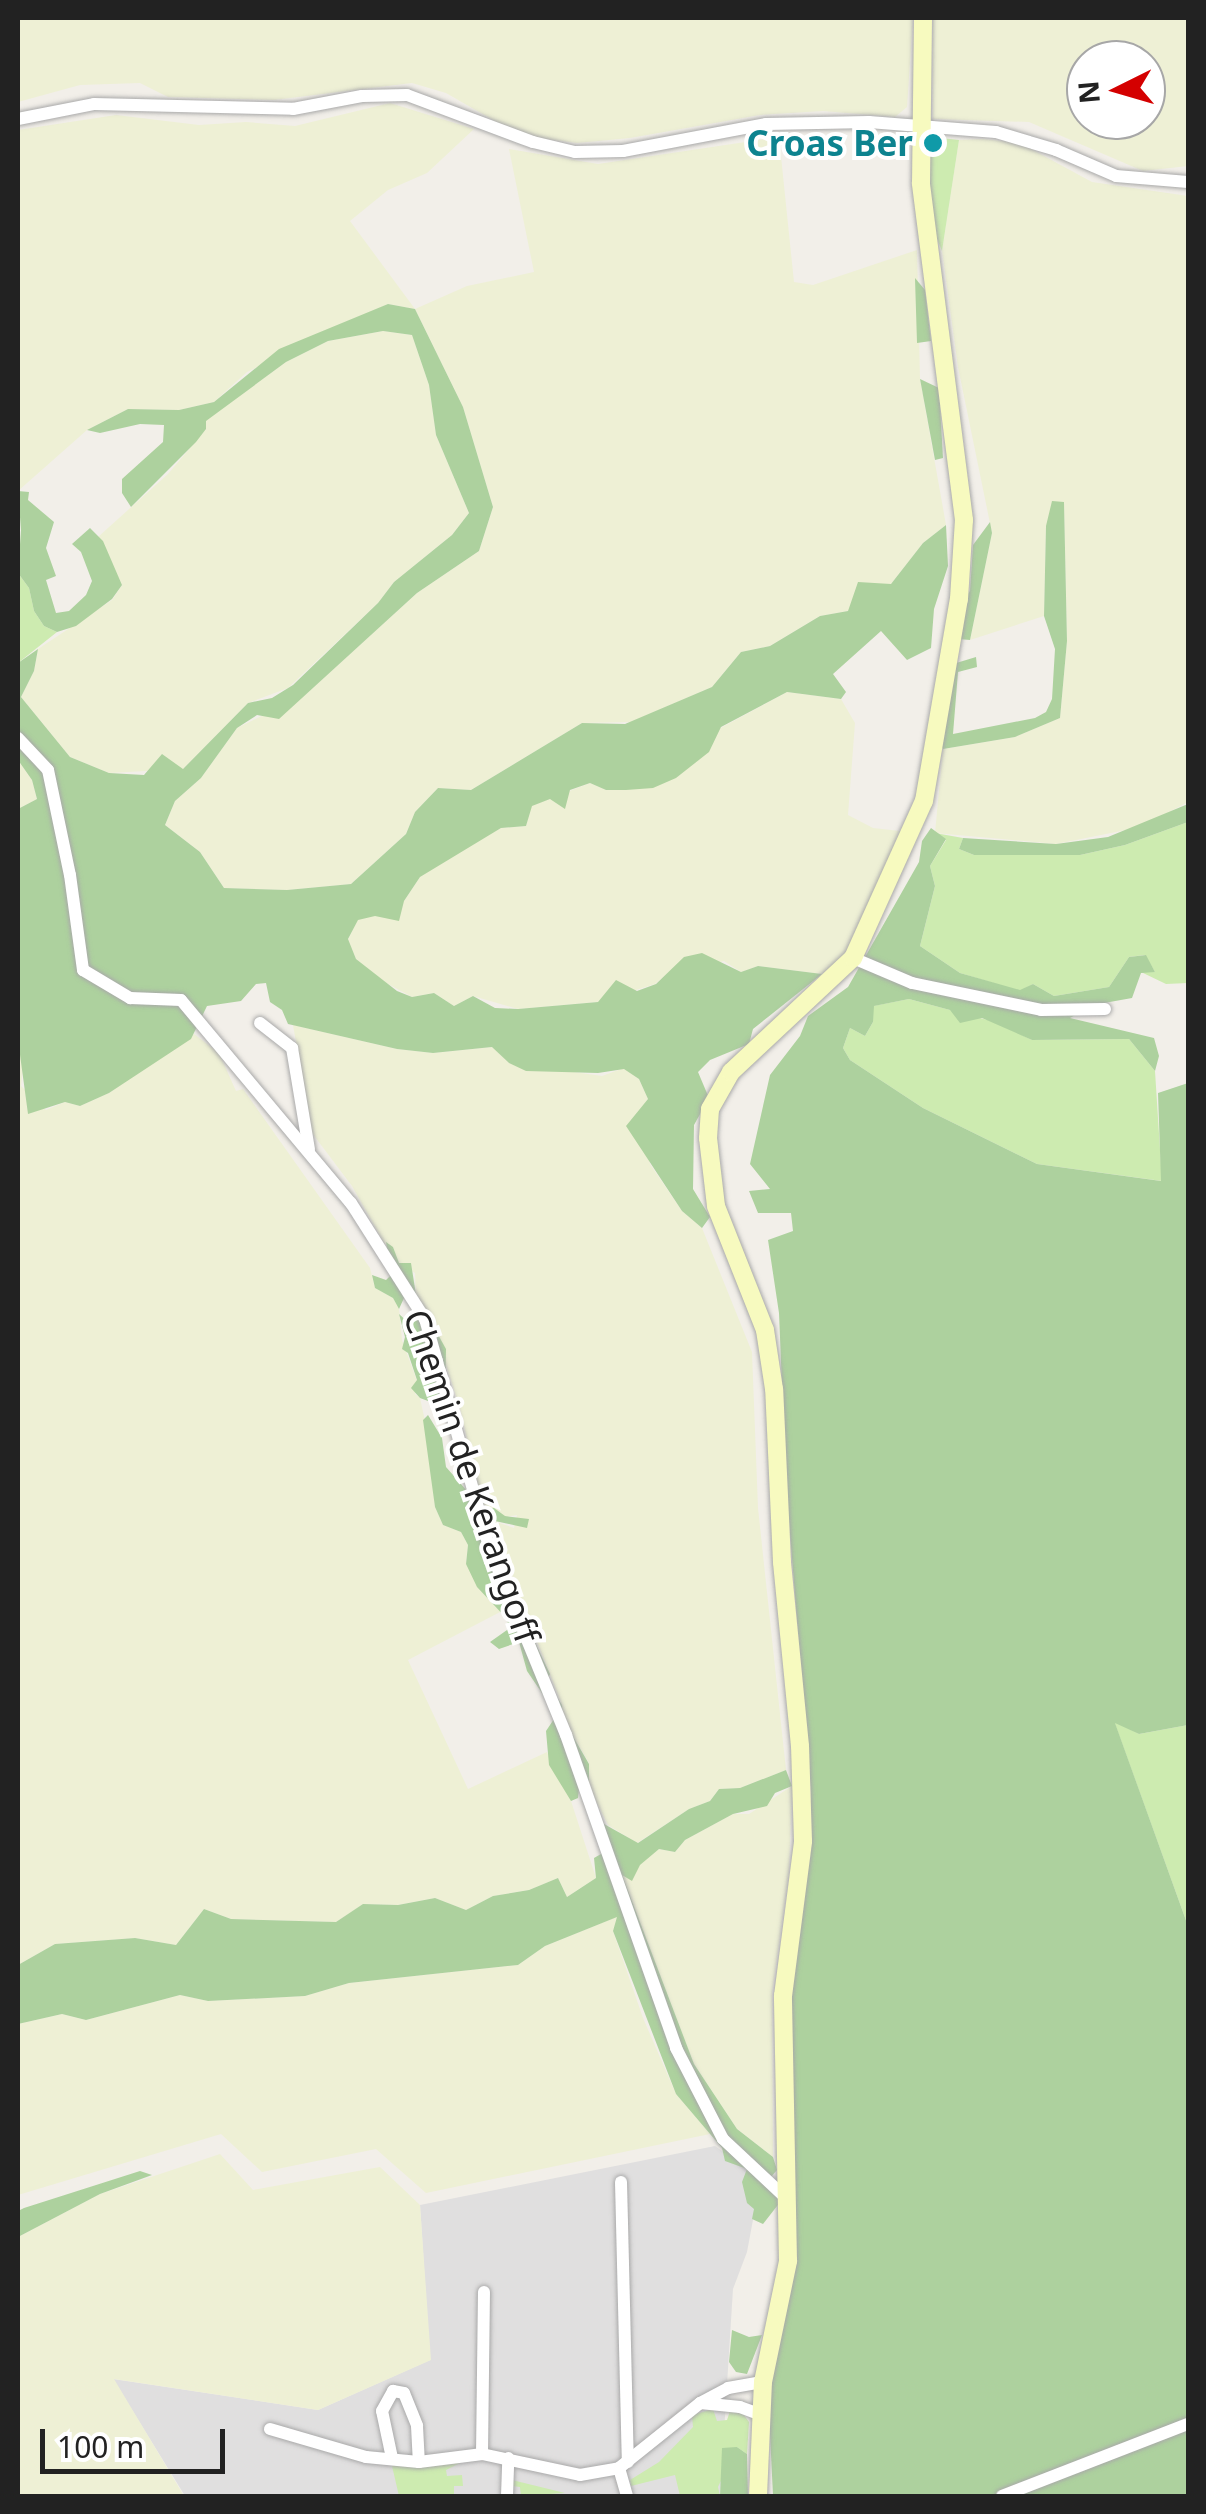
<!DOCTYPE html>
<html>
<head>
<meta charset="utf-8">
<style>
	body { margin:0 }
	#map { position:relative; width:1206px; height:2514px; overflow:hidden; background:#f2efe9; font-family:"Noto Sans",sans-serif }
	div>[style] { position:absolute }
	.residential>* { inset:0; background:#e0dfdf }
	.farmland>* { inset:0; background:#eef0d5 }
	.grass>* { inset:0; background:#cdebb0 }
	.forest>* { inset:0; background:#add19e }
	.roads { filter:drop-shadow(0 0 2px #a9a9a9) drop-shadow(0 0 2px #a9a9a9) }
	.street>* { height:12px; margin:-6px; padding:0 6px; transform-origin:6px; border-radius:6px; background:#fff }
	.secondary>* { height:18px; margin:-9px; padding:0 9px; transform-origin:9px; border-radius:9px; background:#f7fabf }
	.dots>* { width:28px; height:28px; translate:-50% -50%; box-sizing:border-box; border:5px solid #fff; border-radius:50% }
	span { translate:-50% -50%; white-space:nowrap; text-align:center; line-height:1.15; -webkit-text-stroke:8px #fff; paint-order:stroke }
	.culture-label { font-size:35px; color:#0d838f; font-weight:700 }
	.right { translate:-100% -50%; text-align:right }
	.street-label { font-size:35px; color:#222 }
	.frame { position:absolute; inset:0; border:20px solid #222; pointer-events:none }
	.north { position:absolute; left:1066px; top:40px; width:100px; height:100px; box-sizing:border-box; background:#fff; border:2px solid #a7a7a7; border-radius:50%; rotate:265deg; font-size:28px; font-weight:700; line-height:40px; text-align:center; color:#222 }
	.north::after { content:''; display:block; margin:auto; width:35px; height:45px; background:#d40000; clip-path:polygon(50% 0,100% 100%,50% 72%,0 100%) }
	.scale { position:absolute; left:40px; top:2429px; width:185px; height:45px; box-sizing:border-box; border:5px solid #222; border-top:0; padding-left:12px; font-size:30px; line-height:35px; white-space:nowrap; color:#222; -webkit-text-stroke:8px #fff; paint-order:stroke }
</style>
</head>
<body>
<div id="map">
	<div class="residential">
		<div style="clip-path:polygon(715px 2146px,748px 2169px,755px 2209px,747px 2252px,733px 2289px,720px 2496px,185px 2496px,113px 2379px,318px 2410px,430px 2360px,420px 2205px)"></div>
	</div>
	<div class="farmland">
		<div style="clip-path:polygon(18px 18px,913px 18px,907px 107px,895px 117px,823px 111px,760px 115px,630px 138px,577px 143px,521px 136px,446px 93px,412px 83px,274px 100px,168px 97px,140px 83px,80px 85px,18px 102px)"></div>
		<div style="clip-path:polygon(evenodd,933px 18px,1188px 18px,1188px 166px,1143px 171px,1029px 122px,933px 119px,933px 18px,1086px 60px,1146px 60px,1146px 120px,1086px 120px,1086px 60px)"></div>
		<div style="clip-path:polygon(390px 103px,474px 129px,427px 173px,388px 190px,350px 221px,415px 309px,467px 286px,534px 272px,509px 149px,598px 164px,779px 137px,794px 282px,813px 285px,917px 250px,920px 379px,946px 525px,923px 543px,891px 584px,848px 611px,820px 616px,770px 646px,741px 652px,712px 687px,631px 722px,582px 723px,471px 790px,438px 788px,415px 812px,406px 834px,351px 884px,287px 890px,224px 888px,200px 852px,165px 825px,175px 801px,201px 778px,237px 728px,305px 695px,417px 593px,479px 551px,493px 507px,463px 407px,415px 309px,388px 304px,247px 372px,214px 402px,179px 410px,128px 409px,87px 430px,18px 491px,18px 130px,116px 115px,199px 125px,246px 122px,295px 126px)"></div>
		<div style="clip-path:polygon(983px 139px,1020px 143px,1092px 182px,1188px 196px,1188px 802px,1141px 827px,1056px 844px,935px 833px,943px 749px,1015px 737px,1060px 718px,1067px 641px,1064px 503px,1046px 526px,1044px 616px,970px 640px,992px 533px,958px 367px,942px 251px,959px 140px)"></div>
		<div style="clip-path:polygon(383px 331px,412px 335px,429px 385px,436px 435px,469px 513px,452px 535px,394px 582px,378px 603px,288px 688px,248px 703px,183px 769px,109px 773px,70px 757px,21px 697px,34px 671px,38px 649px,112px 600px,122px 585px,98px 537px,168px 474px,206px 429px,205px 421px,286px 362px,328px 341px)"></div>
		<div style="clip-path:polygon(787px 692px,841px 699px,855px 723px,848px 815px,873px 828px,900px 831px,858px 934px,842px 958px,822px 974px,758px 966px,741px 972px,724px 961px,667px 974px,655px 984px,598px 1002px,518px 1009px,473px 996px,454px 1006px,434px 993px,412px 997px,379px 979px,356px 959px,348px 940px,357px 920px,404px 901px,420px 877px,444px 859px,501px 828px,526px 826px,531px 806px,590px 783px,606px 790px)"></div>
		<div style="clip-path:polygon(18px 760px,32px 780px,37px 799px,18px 809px)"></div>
		<div style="clip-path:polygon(293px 1025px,397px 1049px,433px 1053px,493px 1047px,509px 1063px,602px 1076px,624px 1068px,639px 1079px,648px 1099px,639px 1112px,650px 1164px,682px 1211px,702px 1228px,752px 1352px,758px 1508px,786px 1770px,740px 1788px,719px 1789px,710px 1801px,689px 1809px,637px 1843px,608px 1825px,589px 1787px,589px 1763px,563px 1719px,562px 1705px,530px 1624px,521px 1613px,491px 1531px,494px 1521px,514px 1528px,517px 1515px,505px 1517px,483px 1510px,460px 1408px,438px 1341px,416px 1295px,415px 1273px,399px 1263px,393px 1247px,384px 1243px,352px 1186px,312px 1133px)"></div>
		<div style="clip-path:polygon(194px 1034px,219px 1053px,236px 1091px,243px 1089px,370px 1268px,375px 1288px,393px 1298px,399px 1309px,402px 1340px,417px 1381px,415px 1394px,420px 1398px,428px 1435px,435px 1507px,443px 1525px,461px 1532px,468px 1545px,466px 1564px,502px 1611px,408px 1660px,468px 1789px,547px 1752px,571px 1801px,596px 1878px,567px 1897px,558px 1878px,529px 1890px,493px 1896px,466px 1910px,435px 1898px,398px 1905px,364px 1904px,336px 1922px,231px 1919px,204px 1909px,176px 1945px,135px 1938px,55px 1944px,18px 1965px,18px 1040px,24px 1059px,21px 1086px,46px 1110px,65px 1102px,80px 1106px,109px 1093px)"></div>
		<div style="clip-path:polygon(792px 1786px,789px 1871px,772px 1993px,773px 2157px,737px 2129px,694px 2064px,621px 1873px,659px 1849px,675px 1852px,685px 1840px,733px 1814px,749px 1814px)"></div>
		<div style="clip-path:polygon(619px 1916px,613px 1931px,643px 2018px,676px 2094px,710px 2134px,426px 2193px,376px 2149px,262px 2172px,221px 2134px,18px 2195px,18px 2024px,62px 2014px,86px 2020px,180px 1995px,208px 2001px,305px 1996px,349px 1983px,518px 1965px,545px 1946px)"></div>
		<div style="clip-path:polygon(220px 2154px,253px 2190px,380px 2167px,420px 2205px,431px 2360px,318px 2410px,114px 2379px,184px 2496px,18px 2496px,18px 2237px,100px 2194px)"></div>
	</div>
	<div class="grass">
		<div style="clip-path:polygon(932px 137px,959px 140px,942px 251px,935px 234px,930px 187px,928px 143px)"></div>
		<div style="clip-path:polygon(18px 573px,29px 588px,34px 611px,44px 626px,57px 632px,18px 663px)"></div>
		<div style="clip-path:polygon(1188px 822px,1188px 983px,1166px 984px,1141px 972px,1155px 972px,1145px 955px,1129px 957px,1109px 987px,1054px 996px,1033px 984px,1020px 991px,960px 973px,920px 946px,935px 886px,930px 866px,946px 840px,935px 833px,963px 838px,959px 849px,974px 855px,1080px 855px,1125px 845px)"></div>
		<div style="clip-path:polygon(909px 999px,995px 1022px,1032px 1040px,1129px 1039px,1155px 1071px,1162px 1181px,1037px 1164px,923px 1108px,850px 1060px,843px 1048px,850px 1028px,865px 1036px,873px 1022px,873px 1006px)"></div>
		<div style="clip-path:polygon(1114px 1721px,1139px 1734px,1188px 1725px,1188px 1926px)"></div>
		<div style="clip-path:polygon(713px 2409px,717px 2421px,727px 2420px,730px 2411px,741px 2411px,749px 2422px,747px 2454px,737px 2447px,718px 2487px,720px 2496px,680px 2496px,675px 2475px,631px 2486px,630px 2480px,659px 2462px,693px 2427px,692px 2415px)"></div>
		<div style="clip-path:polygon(462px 2462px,446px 2470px,447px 2476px,462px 2475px,463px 2486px,454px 2486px,454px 2496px,399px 2496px,392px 2466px)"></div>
		<div style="clip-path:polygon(512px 2480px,565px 2493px,521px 2496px,520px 2487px,512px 2486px)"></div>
	</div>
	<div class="forest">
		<div style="clip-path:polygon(915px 278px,925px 290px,931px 341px,917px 343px)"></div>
		<div style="clip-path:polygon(388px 304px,415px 309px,463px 407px,493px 507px,479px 551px,417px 593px,279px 719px,257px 715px,237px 728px,201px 778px,175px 801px,165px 825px,200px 852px,224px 888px,287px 890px,351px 884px,406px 834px,415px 812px,438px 788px,471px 790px,582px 723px,625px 724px,712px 687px,741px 652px,770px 646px,820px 616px,848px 611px,858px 582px,891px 584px,923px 543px,946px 525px,948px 566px,934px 609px,931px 648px,907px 660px,881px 631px,833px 674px,846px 692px,841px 699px,787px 692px,721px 727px,709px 752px,676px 778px,653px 788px,626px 790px,606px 790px,590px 783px,570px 790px,565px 809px,550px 799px,532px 806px,526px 826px,501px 828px,420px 877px,404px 901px,399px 921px,375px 916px,358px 920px,348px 939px,356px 959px,397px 991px,412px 997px,434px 993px,454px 1006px,473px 996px,495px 1008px,518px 1009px,598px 1002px,616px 980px,637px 991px,656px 984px,684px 957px,702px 953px,741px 972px,758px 966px,822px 974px,753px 1029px,749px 1044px,710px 1060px,698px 1072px,709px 1098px,694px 1125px,693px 1189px,710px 1217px,702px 1228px,682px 1211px,626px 1126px,648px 1099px,639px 1079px,624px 1069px,598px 1073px,526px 1071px,509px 1063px,492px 1047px,433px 1053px,397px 1049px,288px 1024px,282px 1010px,270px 1002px,266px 983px,256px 984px,241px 1001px,207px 1006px,191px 1039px,109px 1093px,80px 1106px,65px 1102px,28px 1114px,18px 1040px,18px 809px,37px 799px,32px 780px,18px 760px,18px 663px,38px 649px,34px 671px,21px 697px,70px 757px,109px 773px,144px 775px,162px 754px,183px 769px,248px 703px,272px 698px,293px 685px,378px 603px,394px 582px,452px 535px,469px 513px,436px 435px,429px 385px,412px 335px,383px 331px,328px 341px,286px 362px,206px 421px,206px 429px,196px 442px,131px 507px,122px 493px,122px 479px,163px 442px,164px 425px,140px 424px,100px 433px,87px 430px,128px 409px,179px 410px,214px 402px,279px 349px)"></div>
		<div style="clip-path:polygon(920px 379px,939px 388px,943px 458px,935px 460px)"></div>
		<div style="clip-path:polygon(18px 491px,29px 492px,28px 500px,54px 522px,46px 548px,56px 576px,46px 580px,56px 613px,69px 611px,86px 595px,92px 581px,81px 552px,72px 544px,90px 528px,103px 541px,122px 585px,112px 599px,76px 626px,57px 632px,44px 626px,34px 611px,29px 588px,18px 573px,21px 530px)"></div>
		<div style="clip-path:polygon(1052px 501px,1064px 502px,1067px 641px,1060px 718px,1015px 737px,943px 749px,938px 743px,945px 734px,941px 722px,953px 664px,976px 657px,977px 667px,958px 672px,953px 734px,1035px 718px,1046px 712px,1052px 699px,1055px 649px,1044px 616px,1046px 526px)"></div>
		<div style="clip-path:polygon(990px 522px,992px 533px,970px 640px,958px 639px,964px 599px,970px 591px,973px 545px)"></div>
		<div style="clip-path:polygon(1188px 804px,1188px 822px,1125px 845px,1080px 855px,974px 855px,959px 849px,963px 838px,1056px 844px,1108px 837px)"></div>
		<div style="clip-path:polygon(931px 828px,946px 839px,930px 866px,935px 886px,920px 946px,960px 973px,1020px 990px,1033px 984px,1054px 996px,1109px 987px,1129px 957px,1146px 955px,1155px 972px,1141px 973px,1132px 998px,1093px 1005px,1070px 1018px,1154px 1038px,1159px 1056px,1155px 1071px,1129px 1039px,1032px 1040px,982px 1018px,960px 1023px,950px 1010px,909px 999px,874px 1006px,873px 1022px,865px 1036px,850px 1028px,843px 1048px,850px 1060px,923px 1108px,1037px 1164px,1161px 1181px,1158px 1093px,1188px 1083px,1188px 1725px,1139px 1734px,1115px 1723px,1188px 1926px,1188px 2496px,773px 2496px,768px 2392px,783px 2319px,787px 1998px,807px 1870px,811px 1793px,786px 1484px,779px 1313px,768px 1240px,793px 1231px,791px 1213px,758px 1213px,749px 1191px,770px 1189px,750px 1164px,770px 1075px,800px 1036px,808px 1016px,848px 987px,919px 862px,922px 841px)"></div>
		<div style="clip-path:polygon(386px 1242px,393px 1247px,399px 1263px,411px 1263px,416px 1295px,446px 1349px,445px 1402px,433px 1396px,428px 1401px,420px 1398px,411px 1388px,417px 1380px,408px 1353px,402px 1349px,405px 1337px,399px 1314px,410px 1324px,418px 1316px,410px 1300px,404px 1298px,399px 1309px,393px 1298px,375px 1288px,372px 1275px,386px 1280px,391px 1275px)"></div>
		<div style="clip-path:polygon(428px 1415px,442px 1438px,446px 1467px,483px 1509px,494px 1508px,505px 1516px,529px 1519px,527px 1528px,495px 1521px,491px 1531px,499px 1551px,505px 1556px,505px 1569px,518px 1591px,521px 1613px,550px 1674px,547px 1681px,562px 1705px,563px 1719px,589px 1764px,589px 1787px,579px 1789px,578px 1798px,571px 1801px,549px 1765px,546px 1731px,554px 1719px,546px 1699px,527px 1671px,519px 1642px,499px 1649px,490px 1642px,507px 1630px,508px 1620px,477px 1587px,466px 1564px,468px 1545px,461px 1532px,443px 1525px,435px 1507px,423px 1420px)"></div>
		<div style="clip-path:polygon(786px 1770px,792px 1786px,775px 1793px,767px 1806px,733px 1814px,685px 1840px,675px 1852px,659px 1849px,640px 1865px,632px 1881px,622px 1875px,694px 2064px,737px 2129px,773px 2157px,777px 2170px,771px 2177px,781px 2201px,763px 2224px,752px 2219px,754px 2209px,747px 2203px,742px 2182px,747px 2169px,725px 2161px,722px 2148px,676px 2094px,613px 1931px,617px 1917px,545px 1946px,518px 1965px,349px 1983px,305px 1996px,208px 2001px,180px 1995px,86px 2020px,62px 2014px,18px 2024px,18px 1965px,55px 1944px,135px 1938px,176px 1945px,204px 1909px,231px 1919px,336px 1922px,363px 1904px,398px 1905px,435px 1898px,466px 1910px,493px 1896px,529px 1890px,558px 1878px,567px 1897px,596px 1878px,594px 1858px,601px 1854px,604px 1824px,638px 1843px,689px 1809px,710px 1801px,719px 1789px,740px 1788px)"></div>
		<div style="clip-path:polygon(140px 2171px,152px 2175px,100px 2194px,18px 2237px,18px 2211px,24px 2208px)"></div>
		<div style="clip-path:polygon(732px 2330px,749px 2337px,762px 2335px,747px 2374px,736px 2372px,729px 2362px)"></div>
		<div style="clip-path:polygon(737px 2447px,747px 2454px,748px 2496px,720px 2496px,722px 2448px)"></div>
	</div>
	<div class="roads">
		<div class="street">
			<div style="left:18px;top:119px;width:77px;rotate:-11.2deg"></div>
			<div style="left:94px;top:104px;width:199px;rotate:1.4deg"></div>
			<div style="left:293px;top:109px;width:70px;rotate:-10.7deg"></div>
			<div style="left:362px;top:96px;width:45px;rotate:-1.3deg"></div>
			<div style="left:407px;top:95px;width:134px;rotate:20.5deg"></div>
			<div style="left:533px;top:142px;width:43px;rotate:13.4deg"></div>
			<div style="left:575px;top:152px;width:48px;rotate:-1.2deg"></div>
			<div style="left:623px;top:151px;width:146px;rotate:-10.7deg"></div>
			<div style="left:766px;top:124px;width:103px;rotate:-1.1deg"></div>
			<div style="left:869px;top:122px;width:127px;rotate:4.5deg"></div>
			<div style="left:996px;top:132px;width:63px;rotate:16.7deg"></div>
			<div style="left:1056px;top:150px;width:65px;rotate:23.4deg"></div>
			<div style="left:1116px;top:176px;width:72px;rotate:4.8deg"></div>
			<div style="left:18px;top:738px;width:44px;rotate:46.8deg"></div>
			<div style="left:48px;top:770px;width:107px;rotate:78.2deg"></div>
			<div style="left:70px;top:875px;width:96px;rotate:82.2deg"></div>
			<div style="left:83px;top:970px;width:55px;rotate:30.8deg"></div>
			<div style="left:130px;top:998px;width:51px;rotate:2.2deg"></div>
			<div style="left:181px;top:1000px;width:265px;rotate:50.1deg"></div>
			<div style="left:351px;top:1203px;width:138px;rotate:57.5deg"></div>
			<div style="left:425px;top:1319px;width:237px;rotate:74.3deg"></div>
			<div style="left:489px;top:1547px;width:203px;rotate:67.7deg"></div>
			<div style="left:566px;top:1735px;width:332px;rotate:70.6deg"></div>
			<div style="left:676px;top:2048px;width:102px;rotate:62.7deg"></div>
			<div style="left:723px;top:2139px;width:88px;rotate:43.2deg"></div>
			<div style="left:853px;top:958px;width:64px;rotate:23deg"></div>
			<div style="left:912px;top:983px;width:132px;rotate:11.8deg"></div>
			<div style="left:1041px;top:1010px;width:64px;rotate:-0.9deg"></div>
			<div style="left:260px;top:1023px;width:41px;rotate:38deg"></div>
			<div style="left:292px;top:1048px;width:103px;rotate:80.5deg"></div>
			<div style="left:621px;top:2182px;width:280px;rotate:88.6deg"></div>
			<div style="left:759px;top:2414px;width:20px;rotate:-160deg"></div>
			<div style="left:740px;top:2407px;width:40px;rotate:-174.3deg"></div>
			<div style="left:700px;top:2403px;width:32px;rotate:-28deg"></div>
			<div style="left:728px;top:2388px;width:36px;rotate:-10deg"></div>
			<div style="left:270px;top:2429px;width:100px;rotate:16.3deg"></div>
			<div style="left:366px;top:2457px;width:53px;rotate:5.4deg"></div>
			<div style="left:419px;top:2462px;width:64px;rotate:-7.2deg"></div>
			<div style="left:482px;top:2454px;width:100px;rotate:12.1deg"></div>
			<div style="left:580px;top:2475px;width:40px;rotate:-10deg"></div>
			<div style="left:619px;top:2468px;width:104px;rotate:-38.7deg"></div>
			<div style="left:482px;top:2454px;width:162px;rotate:-89.3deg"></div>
			<div style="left:392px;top:2458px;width:48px;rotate:-102deg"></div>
			<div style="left:382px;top:2411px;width:23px;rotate:-61deg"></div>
			<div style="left:393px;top:2391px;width:11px;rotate:10deg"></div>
			<div style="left:404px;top:2393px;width:35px;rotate:68deg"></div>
			<div style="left:417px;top:2426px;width:36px;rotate:87deg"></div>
			<div style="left:619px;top:2468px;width:29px;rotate:74deg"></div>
			<div style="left:507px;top:2496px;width:38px;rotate:-88deg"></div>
			<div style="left:1002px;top:2496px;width:199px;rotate:-21.2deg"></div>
		</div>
		<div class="secondary">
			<div style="left:758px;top:2496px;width:114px;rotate:-87.5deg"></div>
			<div style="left:763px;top:2382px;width:124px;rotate:-78.3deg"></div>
			<div style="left:788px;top:2261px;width:265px;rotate:-91.1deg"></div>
			<div style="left:783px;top:1996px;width:156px;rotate:-82.6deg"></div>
			<div style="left:803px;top:1841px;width:95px;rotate:-91.8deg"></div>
			<div style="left:800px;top:1746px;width:185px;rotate:-95.6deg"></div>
			<div style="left:782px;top:1562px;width:173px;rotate:-92.6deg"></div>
			<div style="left:774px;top:1389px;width:60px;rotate:-98.7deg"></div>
			<div style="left:765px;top:1330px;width:133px;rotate:-111.6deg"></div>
			<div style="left:716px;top:1206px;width:68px;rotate:-96.7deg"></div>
			<div style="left:708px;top:1138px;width:29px;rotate:-86deg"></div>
			<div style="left:710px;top:1109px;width:43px;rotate:-60.4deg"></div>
			<div style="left:731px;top:1072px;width:167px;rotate:-43.1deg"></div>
			<div style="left:853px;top:958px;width:172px;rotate:-65.7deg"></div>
			<div style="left:924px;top:801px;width:205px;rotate:-80.2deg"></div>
			<div style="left:959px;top:599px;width:79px;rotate:-86.4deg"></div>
			<div style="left:964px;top:520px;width:340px;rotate:-97.3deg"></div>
			<div style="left:921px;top:183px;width:165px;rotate:-89.3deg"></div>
		</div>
	</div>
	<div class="dots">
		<div style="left:933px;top:143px;background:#0f9aa8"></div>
	</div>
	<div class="culture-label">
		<span class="right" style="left:913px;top:143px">Croas Ber</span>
	</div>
	<div class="street-label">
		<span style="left:472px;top:1476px;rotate:71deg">Chemin de Kerangoff</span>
	</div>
	<div class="frame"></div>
	<div class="north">N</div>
	<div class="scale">100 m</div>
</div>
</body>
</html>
